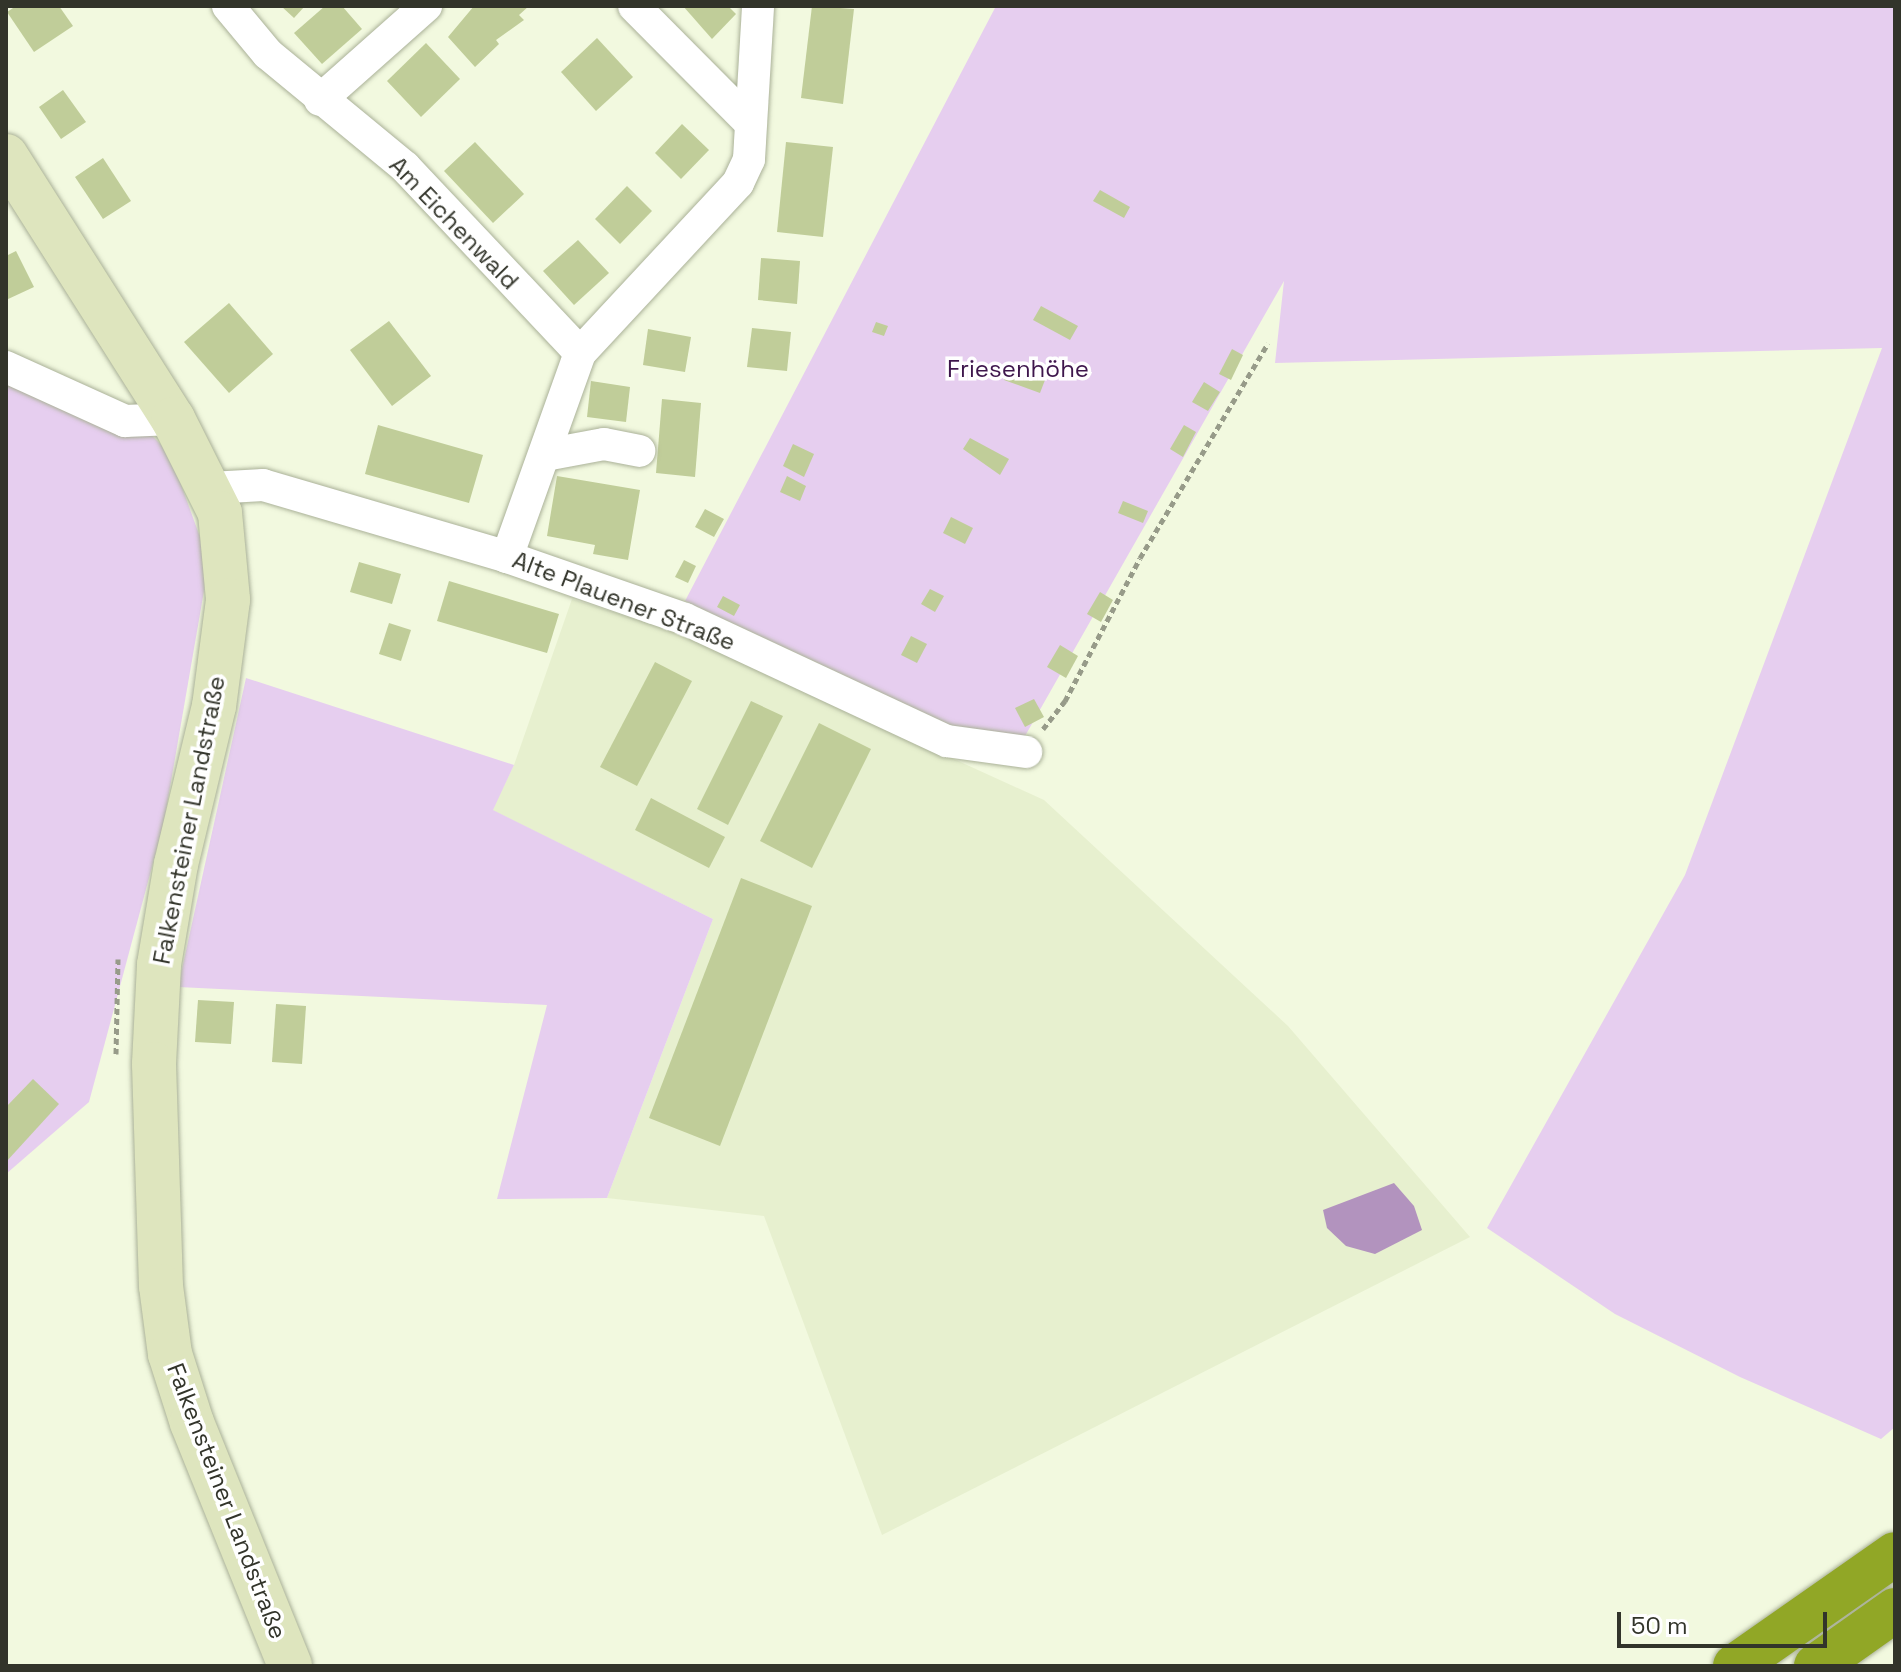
<!DOCTYPE html>
<html>
<head>
<meta charset="utf-8">
<style>
	body { margin:0 }
	#map { position:relative; width:1901px; height:1672px; overflow:hidden; background:#f2f9df; font-family:"Space Grotesk",sans-serif }
	div>[style] { position:absolute }
	.built>* { inset:0; background:#e7f0cf }
	.green>* { inset:0; background:#e6ceef }
	.water>* { inset:0; background:#b293be }
	.building>* { inset:0; background:#c0cd99 }
	.path>* { height:5px; margin-top:-2.5px; transform-origin:0; background:repeating-linear-gradient(90deg,#979b89 0 6px,transparent 0 10px) }
	.roads { filter:drop-shadow(0 0 2px #aab198) drop-shadow(0 0 2px #aab198) }
	.street>* { height:32px; margin:-16px; padding:0 16px; transform-origin:16px; border-radius:16px; background:#fff }
	.secondary>* { height:44px; margin:-22px; padding:0 22px; transform-origin:22px; border-radius:22px; background:#dee5be }
	.highway>* { height:44px; margin:-22px; padding:0 22px; transform-origin:22px; border-radius:22px; background:#91a726 }
	span { translate:-50% -50%; white-space:nowrap; text-align:center; line-height:1.15; -webkit-text-stroke:7px #fff; paint-order:stroke }
	.street-label { font-size:24px; color:#32342a }
	.park-label { font-size:24px; color:#3e164c }
	.frame { position:absolute; inset:0; border:8px solid #32342a; pointer-events:none }
	.scale { position:absolute; left:1617px; top:1612px; width:210px; height:36px; box-sizing:border-box; border:4px solid #32342a; border-top:0; padding-left:10px; font-size:24px; line-height:28px; white-space:nowrap; color:#32342a; -webkit-text-stroke:6px #fff; paint-order:stroke }
</style>
</head>
<body>
<div id="map">
	<div class="built">
		<div style="clip-path:polygon(572px 599px,670px 630px,1044px 800px,1288px 1026px,1470px 1237px,882px 1535px,764px 1216px,607px 1198px,713px 919px,492px 810px,514px 765px)"></div>
	</div>
	<div class="green">
		<div style="clip-path:polygon(996px 6px,1895px 6px,1895px 1427px,1881px 1439px,1740px 1377px,1615px 1314px,1487px 1228px,1685px 875px,1882px 348px,1275px 363px,1284px 281px,1025px 736px,967px 733px,685px 601px)"></div>
		<div style="clip-path:polygon(6px 356px,125px 408px,170px 454px,209px 562px,164px 822px,89px 1102px,6px 1174px)"></div>
		<div style="clip-path:polygon(246px 678px,514px 765px,493px 810px,713px 919px,607px 1198px,497px 1199px,547px 1005px,178px 987px)"></div>
	</div>
	<div class="water">
		<div style="clip-path:polygon(1394px 1183px,1414px 1206px,1422px 1230px,1375px 1254px,1346px 1246px,1327px 1228px,1323px 1210px)"></div>
	</div>
	<div class="building">
		<div style="clip-path:polygon(16px 6px,59px 6px,73px 26px,34px 52px,7px 12px)"></div>
		<div style="clip-path:polygon(281px 6px,305px 6px,294px 18px)"></div>
		<div style="clip-path:polygon(325px 6px,342px 6px,362px 29px,322px 64px,294px 33px)"></div>
		<div style="clip-path:polygon(474px 6px,529px 6px,519px 15px,524px 20px,496px 40px,499px 44px,475px 67px,448px 37px)"></div>
		<div style="clip-path:polygon(683px 6px,728px 6px,736px 14px,712px 39px)"></div>
		<div style="clip-path:polygon(812px 6px,854px 9px,843px 104px,801px 98px)"></div>
		<div style="clip-path:polygon(597px 38px,633px 77px,596px 111px,561px 72px)"></div>
		<div style="clip-path:polygon(426px 43px,460px 79px,421px 117px,387px 81px)"></div>
		<div style="clip-path:polygon(63px 90px,86px 122px,61px 139px,39px 107px)"></div>
		<div style="clip-path:polygon(682px 124px,709px 150px,681px 179px,655px 153px)"></div>
		<div style="clip-path:polygon(475px 142px,524px 194px,493px 223px,444px 171px)"></div>
		<div style="clip-path:polygon(786px 142px,833px 147px,823px 237px,777px 232px)"></div>
		<div style="clip-path:polygon(103px 158px,131px 201px,103px 219px,75px 177px)"></div>
		<div style="clip-path:polygon(627px 186px,652px 211px,620px 244px,595px 219px)"></div>
		<div style="clip-path:polygon(1100px 190px,1130px 207px,1124px 218px,1093px 201px)"></div>
		<div style="clip-path:polygon(578px 240px,609px 273px,574px 305px,543px 271px)"></div>
		<div style="clip-path:polygon(16px 251px,34px 287px,6px 300px,6px 256px)"></div>
		<div style="clip-path:polygon(761px 258px,800px 261px,797px 304px,758px 300px)"></div>
		<div style="clip-path:polygon(229px 303px,273px 354px,229px 393px,184px 342px)"></div>
		<div style="clip-path:polygon(1041px 306px,1078px 326px,1070px 340px,1033px 320px)"></div>
		<div style="clip-path:polygon(389px 321px,431px 376px,392px 406px,350px 350px)"></div>
		<div style="clip-path:polygon(876px 322px,888px 326px,884px 336px,872px 332px)"></div>
		<div style="clip-path:polygon(752px 328px,791px 332px,787px 371px,747px 367px)"></div>
		<div style="clip-path:polygon(648px 329px,691px 337px,685px 372px,643px 365px)"></div>
		<div style="clip-path:polygon(1232px 349px,1243px 355px,1231px 380px,1219px 374px)"></div>
		<div style="clip-path:polygon(1009px 367px,1045px 380px,1040px 393px,1004px 380px)"></div>
		<div style="clip-path:polygon(591px 381px,630px 387px,626px 422px,587px 417px)"></div>
		<div style="clip-path:polygon(1204px 382px,1220px 392px,1208px 411px,1192px 402px)"></div>
		<div style="clip-path:polygon(662px 399px,701px 403px,695px 477px,656px 473px)"></div>
		<div style="clip-path:polygon(378px 425px,483px 455px,469px 503px,365px 474px)"></div>
		<div style="clip-path:polygon(1184px 425px,1196px 432px,1183px 457px,1170px 449px)"></div>
		<div style="clip-path:polygon(970px 438px,1009px 459px,1000px 475px,963px 449px)"></div>
		<div style="clip-path:polygon(793px 444px,814px 454px,804px 477px,783px 466px)"></div>
		<div style="clip-path:polygon(557px 476px,640px 490px,628px 560px,593px 554px,595px 545px,547px 536px)"></div>
		<div style="clip-path:polygon(787px 476px,806px 486px,800px 501px,780px 492px)"></div>
		<div style="clip-path:polygon(1123px 501px,1148px 511px,1143px 523px,1118px 513px)"></div>
		<div style="clip-path:polygon(705px 509px,724px 519px,714px 537px,695px 527px)"></div>
		<div style="clip-path:polygon(951px 517px,973px 528px,965px 544px,943px 533px)"></div>
		<div style="clip-path:polygon(684px 560px,696px 566px,688px 583px,675px 577px)"></div>
		<div style="clip-path:polygon(359px 562px,401px 574px,392px 604px,350px 592px)"></div>
		<div style="clip-path:polygon(449px 581px,559px 614px,547px 653px,437px 621px)"></div>
		<div style="clip-path:polygon(930px 589px,944px 596px,935px 612px,921px 604px)"></div>
		<div style="clip-path:polygon(1100px 592px,1113px 600px,1101px 622px,1087px 614px)"></div>
		<div style="clip-path:polygon(723px 596px,740px 605px,734px 616px,717px 607px)"></div>
		<div style="clip-path:polygon(389px 623px,411px 630px,401px 661px,379px 654px)"></div>
		<div style="clip-path:polygon(911px 636px,927px 644px,917px 663px,901px 655px)"></div>
		<div style="clip-path:polygon(1060px 645px,1078px 656px,1066px 678px,1047px 667px)"></div>
		<div style="clip-path:polygon(655px 662px,692px 681px,637px 786px,600px 767px)"></div>
		<div style="clip-path:polygon(1034px 699px,1044px 717px,1025px 727px,1015px 708px)"></div>
		<div style="clip-path:polygon(751px 701px,783px 716px,728px 825px,697px 809px)"></div>
		<div style="clip-path:polygon(819px 723px,871px 749px,812px 868px,760px 841px)"></div>
		<div style="clip-path:polygon(651px 798px,725px 837px,709px 868px,635px 830px)"></div>
		<div style="clip-path:polygon(741px 878px,812px 906px,720px 1146px,649px 1118px)"></div>
		<div style="clip-path:polygon(198px 1000px,234px 1002px,231px 1044px,195px 1042px)"></div>
		<div style="clip-path:polygon(276px 1004px,306px 1006px,302px 1064px,272px 1062px)"></div>
		<div style="clip-path:polygon(33px 1079px,59px 1104px,6px 1162px,6px 1107px)"></div>
	</div>
	<div class="path">
		<div style="left:1043px;top:729px;width:36px;rotate:-52deg"></div>
		<div style="left:1065px;top:701px;width:161px;rotate:-62.3deg"></div>
		<div style="left:1140px;top:558px;width:250px;rotate:-59.2deg"></div>
		<div style="left:116px;top:1054px;width:95px;rotate:-88.8deg"></div>
	</div>
	<div class="roads">
		<div class="street">
			<div style="left:228px;top:6px;width:62px;rotate:50.2deg"></div>
			<div style="left:268px;top:54px;width:178px;rotate:39.5deg"></div>
			<div style="left:405px;top:167px;width:255px;rotate:46.7deg"></div>
			<div style="left:580px;top:353px;width:217px;rotate:109.7deg"></div>
			<div style="left:634px;top:6px;width:163px;rotate:45.2deg"></div>
			<div style="left:320px;top:100px;width:142px;rotate:-41.6deg"></div>
			<div style="left:580px;top:353px;width:232px;rotate:-47.1deg"></div>
			<div style="left:738px;top:183px;width:26px;rotate:-65deg"></div>
			<div style="left:749px;top:159px;width:153px;rotate:-86.6deg"></div>
			<div style="left:6px;top:367px;width:131px;rotate:24.4deg"></div>
			<div style="left:125px;top:421px;width:48px;rotate:-2.4deg"></div>
			<div style="left:545px;top:455px;width:60px;rotate:-10.6deg"></div>
			<div style="left:604px;top:444px;width:36px;rotate:11deg"></div>
			<div style="left:211px;top:488px;width:52px;rotate:-3.3deg"></div>
			<div style="left:263px;top:485px;width:254px;rotate:16.4deg"></div>
			<div style="left:507px;top:557px;width:188px;rotate:19.2deg"></div>
			<div style="left:685px;top:619px;width:289px;rotate:25deg"></div>
			<div style="left:947px;top:741px;width:80px;rotate:7.9deg"></div>
		</div>
		<div class="secondary">
			<div style="left:6px;top:156px;width:312px;rotate:57.6deg"></div>
			<div style="left:173px;top:419px;width:105px;rotate:63.4deg"></div>
			<div style="left:220px;top:513px;width:87px;rotate:84.7deg"></div>
			<div style="left:228px;top:600px;width:107px;rotate:97.5deg"></div>
			<div style="left:214px;top:706px;width:163px;rotate:103.5deg"></div>
			<div style="left:176px;top:864px;width:102px;rotate:99.6deg"></div>
			<div style="left:159px;top:965px;width:99px;rotate:92.9deg"></div>
			<div style="left:154px;top:1064px;width:222px;rotate:88.2deg"></div>
			<div style="left:161px;top:1286px;width:69px;rotate:82.5deg"></div>
			<div style="left:170px;top:1354px;width:72px;rotate:72.3deg"></div>
			<div style="left:192px;top:1423px;width:262px;rotate:68deg"></div>
		</div>
		<div class="highway">
			<div style="left:1735px;top:1666px;width:195px;rotate:-35deg"></div>
			<div style="left:1816px;top:1666px;width:97px;rotate:-35.3deg"></div>
		</div>
	</div>
	<div class="street-label">
		<span style="left:454px;top:223px;rotate:46deg">Am Eichenwald</span>
		<span style="left:624px;top:601px;rotate:21deg">Alte Plauener Straße</span>
		<span style="left:189px;top:820px;rotate:-79deg">Falkensteiner Landstraße</span>
		<span style="left:227px;top:1501px;rotate:69deg">Falkensteiner Landstraße</span>
	</div>
	<div class="park-label">
		<span style="left:1018px;top:369px">Friesenhöhe</span>
	</div>
	<div class="frame"></div>
	<div class="scale">50 m</div>
</div>
</body>
</html>
